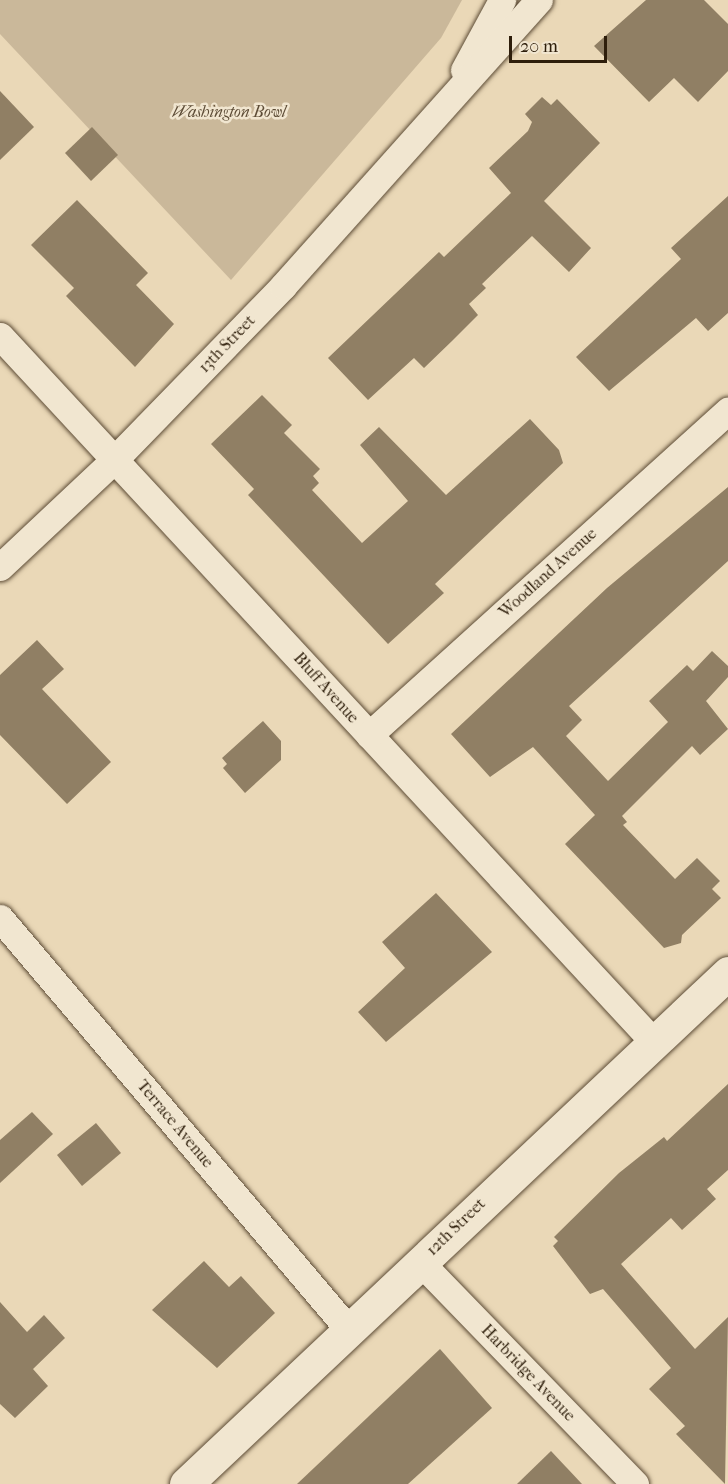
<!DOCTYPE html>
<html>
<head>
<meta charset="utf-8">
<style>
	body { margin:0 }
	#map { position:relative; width:728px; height:1484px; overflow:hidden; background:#ead8b7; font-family:"IM FELL French Canon",serif }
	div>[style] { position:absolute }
	.green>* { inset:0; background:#cab89a }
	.building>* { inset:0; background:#907f64 }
	.roads { filter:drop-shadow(0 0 2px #5d4c36) drop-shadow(0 0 2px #5d4c36) }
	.minor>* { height:27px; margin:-13.5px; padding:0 13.5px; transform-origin:13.5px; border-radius:13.5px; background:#f1e6d0 }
	.tertiary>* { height:33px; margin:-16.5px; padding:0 16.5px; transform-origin:16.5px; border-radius:16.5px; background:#f1e6d0 }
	span { translate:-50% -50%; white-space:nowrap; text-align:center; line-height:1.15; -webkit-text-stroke:5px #f1e6d0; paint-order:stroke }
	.park-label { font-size:16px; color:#5d4c36; font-style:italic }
	.street-label { font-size:16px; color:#2e1e0b }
	.scale { position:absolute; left:509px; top:36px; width:98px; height:27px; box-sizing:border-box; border:3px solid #2e1e0b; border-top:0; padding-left:8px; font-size:18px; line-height:21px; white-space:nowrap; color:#2e1e0b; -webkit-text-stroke:4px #f1e6d0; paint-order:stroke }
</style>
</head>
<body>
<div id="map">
	<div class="green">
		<div style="clip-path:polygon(0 0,462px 0,441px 38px,231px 280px,0 34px)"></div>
	</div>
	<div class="building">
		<div style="clip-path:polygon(646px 0,704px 0,728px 24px,728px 71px,698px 102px,674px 78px,649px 102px,594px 46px)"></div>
		<div style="clip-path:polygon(0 91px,34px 127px,0 160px)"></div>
		<div style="clip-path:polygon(542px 97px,551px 105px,557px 99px,600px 143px,544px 201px,591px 248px,569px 272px,532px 236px,482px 284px,486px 288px,469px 304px,478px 315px,452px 341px,424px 368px,414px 358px,368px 400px,328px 358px,439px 252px,444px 257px,511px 193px,489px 168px,528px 131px,532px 122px,525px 114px)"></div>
		<div style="clip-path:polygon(92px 127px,118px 155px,91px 181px,65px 153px)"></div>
		<div style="clip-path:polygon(728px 196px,728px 313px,708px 331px,696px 318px,609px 391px,576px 357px,681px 259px,671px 248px)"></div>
		<div style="clip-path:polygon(77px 200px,148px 273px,136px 285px,174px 324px,135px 367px,66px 296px,74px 288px,31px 245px)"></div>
		<div style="clip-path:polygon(262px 395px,292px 425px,284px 433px,320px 469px,313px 476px,319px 483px,312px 490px,362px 543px,408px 501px,360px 445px,379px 427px,446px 495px,530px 419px,559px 450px,563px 463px,435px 584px,444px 593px,388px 644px,248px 495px,254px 489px,211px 444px)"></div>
		<div style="clip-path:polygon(728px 487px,728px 561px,569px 706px,582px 720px,566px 736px,608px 781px,668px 722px,649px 701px,687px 665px,693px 671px,712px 651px,728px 666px,728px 677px,706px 701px,728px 729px,700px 755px,692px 746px,622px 816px,627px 822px,623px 825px,675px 879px,697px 858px,720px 881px,712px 889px,721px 898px,682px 935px,681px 943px,664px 948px,565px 844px,595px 815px,533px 747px,490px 777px,451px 734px,607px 588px)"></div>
		<div style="clip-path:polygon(37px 640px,64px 669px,42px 689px,111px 762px,67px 804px,0 735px,0 675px)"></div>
		<div style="clip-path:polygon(263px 721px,281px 741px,281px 760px,245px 793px,223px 768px,227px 764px,222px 758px)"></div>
		<div style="clip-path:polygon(436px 893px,492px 952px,386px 1042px,358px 1012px,405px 968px,382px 942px)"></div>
		<div style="clip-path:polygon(728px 1084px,728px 1170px,707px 1189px,716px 1199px,682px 1230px,671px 1218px,621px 1264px,695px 1349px,728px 1317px,725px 1484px,676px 1434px,685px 1426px,649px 1389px,671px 1368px,603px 1289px,590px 1294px,553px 1246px,558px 1241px,554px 1237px,619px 1173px,664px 1137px,667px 1141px)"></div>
		<div style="clip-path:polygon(32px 1112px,53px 1134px,0 1183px,0 1140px)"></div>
		<div style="clip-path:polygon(96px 1123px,121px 1153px,82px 1186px,57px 1155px)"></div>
		<div style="clip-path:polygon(204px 1261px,229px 1287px,241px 1276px,275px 1313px,217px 1368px,152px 1310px)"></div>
		<div style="clip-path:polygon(0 1302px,27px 1332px,44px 1315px,65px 1338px,33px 1369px,48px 1386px,15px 1418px,0 1404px)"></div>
		<div style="clip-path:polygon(440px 1349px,492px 1408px,408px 1484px,297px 1484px)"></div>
		<div style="clip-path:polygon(551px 1451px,582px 1484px,517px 1484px)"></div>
	</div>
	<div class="roads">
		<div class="minor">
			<div style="left:464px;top:70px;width:80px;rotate:-61.5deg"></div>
			<div style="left:0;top:336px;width:960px;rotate:47.2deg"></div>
			<div style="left:0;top:567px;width:159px;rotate:-43.2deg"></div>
			<div style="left:116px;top:458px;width:240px;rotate:-45.8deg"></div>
			<div style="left:283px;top:286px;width:384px;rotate:-48.2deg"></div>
			<div style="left:369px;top:735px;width:484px;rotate:-42.1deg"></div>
			<div style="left:0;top:918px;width:540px;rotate:49.73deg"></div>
			<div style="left:420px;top:1262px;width:309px;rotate:45.9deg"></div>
		</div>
		<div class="tertiary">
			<div style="left:186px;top:1484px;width:745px;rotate:-43.31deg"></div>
		</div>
	</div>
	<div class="park-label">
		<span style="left:229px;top:112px">Washington Bowl</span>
	</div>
	<div class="street-label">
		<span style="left:227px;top:344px;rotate:-46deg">13th Street</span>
		<span style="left:548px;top:573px;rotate:-42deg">Woodland Avenue</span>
		<span style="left:326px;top:688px;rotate:48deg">Bluff Avenue</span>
		<span style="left:175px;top:1124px;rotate:50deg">Terrace Avenue</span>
		<span style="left:456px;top:1227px;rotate:-44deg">12th Street</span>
		<span style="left:528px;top:1373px;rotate:46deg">Harbridge Avenue</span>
	</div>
	<div class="scale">20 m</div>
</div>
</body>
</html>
